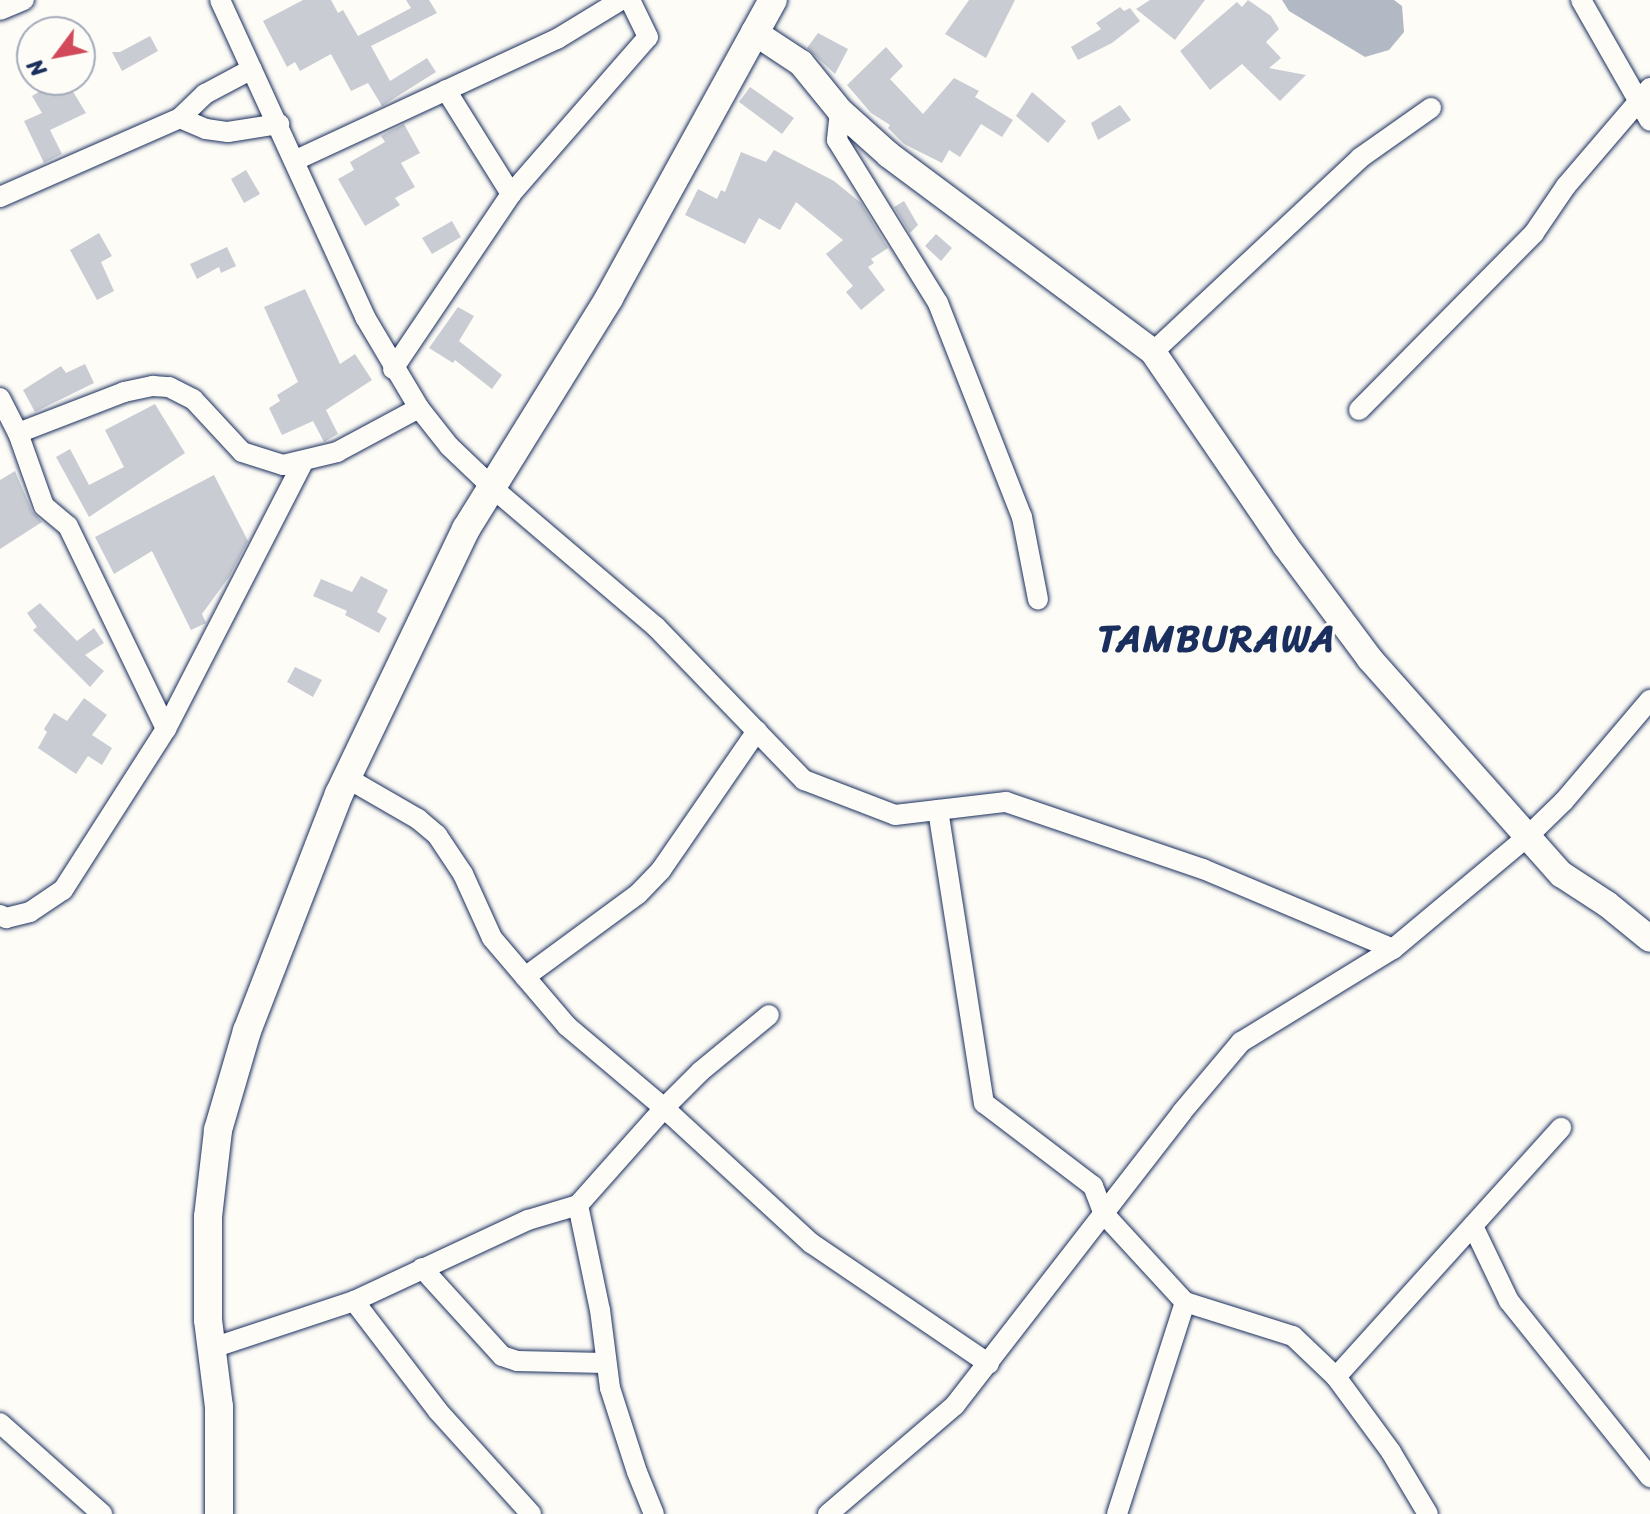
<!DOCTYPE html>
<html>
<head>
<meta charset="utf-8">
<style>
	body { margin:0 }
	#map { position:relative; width:1650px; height:1514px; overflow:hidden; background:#fdfcf7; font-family:Sriracha,sans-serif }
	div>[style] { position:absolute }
	.water>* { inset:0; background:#b3b8c5 }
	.building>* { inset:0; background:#c9ccd3 }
	.roads { filter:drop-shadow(0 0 2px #1b2f5e) drop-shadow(0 0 2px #1b2f5e) }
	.minor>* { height:20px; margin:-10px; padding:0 10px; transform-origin:10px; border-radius:10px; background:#fdfcf7 }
	.tertiary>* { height:26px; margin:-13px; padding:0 13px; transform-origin:13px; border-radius:13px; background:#fdfcf7 }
	.secondary>* { height:28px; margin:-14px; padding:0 14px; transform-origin:14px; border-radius:14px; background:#fdfcf7 }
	span { translate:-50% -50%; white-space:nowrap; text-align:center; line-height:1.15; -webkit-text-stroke:6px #fdfcf7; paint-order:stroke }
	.district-label { font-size:38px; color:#1b2f5e; font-weight:700; letter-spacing:2px }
	.north { position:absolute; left:16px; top:16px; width:80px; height:80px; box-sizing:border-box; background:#fdfcf7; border:2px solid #a3aaba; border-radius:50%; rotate:238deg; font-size:22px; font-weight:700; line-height:32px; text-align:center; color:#1b2f5e }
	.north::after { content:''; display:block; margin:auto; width:28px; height:36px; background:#d1495b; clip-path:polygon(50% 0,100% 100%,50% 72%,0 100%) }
</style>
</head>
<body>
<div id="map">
	<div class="water">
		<div style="clip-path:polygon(1282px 0,1394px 0,1402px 6px,1404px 32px,1389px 50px,1365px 57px,1289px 11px)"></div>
	</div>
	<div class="building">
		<div style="clip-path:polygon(303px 0,331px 0,338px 13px,343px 10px,358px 36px,411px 8px,406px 0,429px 0,437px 13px,371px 46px,390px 81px,427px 58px,436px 72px,382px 106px,368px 83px,351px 91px,331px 54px,300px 71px,295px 62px,287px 67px,263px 21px)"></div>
		<div style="clip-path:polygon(969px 0,1015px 0,986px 58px,945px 34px)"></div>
		<div style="clip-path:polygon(1150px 0,1205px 0,1175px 40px,1136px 9px)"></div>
		<div style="clip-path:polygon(1248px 0,1271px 16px,1279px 29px,1266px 42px,1281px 58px,1269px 68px,1306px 75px,1280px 101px,1242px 64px,1210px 90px,1180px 51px,1237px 2px,1242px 7px)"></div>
		<div style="clip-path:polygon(1120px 7px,1124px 11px,1130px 8px,1140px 21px,1112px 43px,1078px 60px,1071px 47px,1101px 29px,1096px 23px)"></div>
		<div style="clip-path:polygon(818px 33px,848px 49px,835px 74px,807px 48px)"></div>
		<div style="clip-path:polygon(150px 36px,158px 51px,122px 71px,112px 52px,120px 52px)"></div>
		<div style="clip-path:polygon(886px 47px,903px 66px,890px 79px,923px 114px,954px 78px,979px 91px,975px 97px,1013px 120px,1002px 137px,981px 124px,960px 157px,949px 150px,942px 163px,904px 144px,888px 128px,890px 125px,871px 113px,847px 85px)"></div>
		<div style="clip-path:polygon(58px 80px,66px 80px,86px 113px,50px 130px,62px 154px,44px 163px,24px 121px,42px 113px,32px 96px)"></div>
		<div style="clip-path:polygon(750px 87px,794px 118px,782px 134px,739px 102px)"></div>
		<div style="clip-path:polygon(1032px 92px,1066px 121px,1048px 143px,1016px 116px)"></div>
		<div style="clip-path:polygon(1120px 105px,1131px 120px,1098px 140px,1091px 123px)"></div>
		<div style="clip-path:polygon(404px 124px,420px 153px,401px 163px,415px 187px,395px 198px,400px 205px,365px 226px,338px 179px,354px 170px,350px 162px,385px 142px,381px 136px)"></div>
		<div style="clip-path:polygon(774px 150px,834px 181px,861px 203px,888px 248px,871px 259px,874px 263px,868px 267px,885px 290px,861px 310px,846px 292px,853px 286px,826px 254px,843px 240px,796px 202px,780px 230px,759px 218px,745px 244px,685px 215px,698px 189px,717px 199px,721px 190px,725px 192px,741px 152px,766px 162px)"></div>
		<div style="clip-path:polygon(246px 170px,260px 194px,244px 203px,231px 179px)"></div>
		<div style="clip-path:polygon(904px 201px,918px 225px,910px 233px,894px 207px)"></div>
		<div style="clip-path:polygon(452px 221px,461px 237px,432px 254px,422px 238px)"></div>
		<div style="clip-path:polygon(99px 233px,112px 256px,101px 262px,114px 291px,97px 300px,70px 250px)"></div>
		<div style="clip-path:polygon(936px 234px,952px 248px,941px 261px,925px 246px)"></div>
		<div style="clip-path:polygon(227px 247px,236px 266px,221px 273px,219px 267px,197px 279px,190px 264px)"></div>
		<div style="clip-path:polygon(305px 289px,340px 364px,355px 354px,372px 380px,326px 410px,338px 434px,324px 442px,313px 421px,282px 435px,269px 408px,280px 401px,277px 395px,298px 382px,264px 307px)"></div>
		<div style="clip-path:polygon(458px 307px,474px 316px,459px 341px,502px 375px,492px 389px,455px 360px,453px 363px,429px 348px)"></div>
		<div style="clip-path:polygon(85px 364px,94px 383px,35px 412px,23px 390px,61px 366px,66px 373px)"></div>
		<div style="clip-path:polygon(155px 404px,185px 453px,89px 517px,56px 457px,70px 449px,89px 485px,124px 467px,105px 430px)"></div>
		<div style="clip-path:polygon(15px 471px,32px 511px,42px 522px,0 549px,0 480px)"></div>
		<div style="clip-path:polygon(214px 475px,248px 541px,229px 577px,202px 614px,206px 623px,191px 630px,152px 551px,114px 574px,95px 537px)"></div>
		<div style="clip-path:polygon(361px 576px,388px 590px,377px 612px,387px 618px,379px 633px,345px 615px,347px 611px,313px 596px,321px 579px,352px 592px)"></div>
		<div style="clip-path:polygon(40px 603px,77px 641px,94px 628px,104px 643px,85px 655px,104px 671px,90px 687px,33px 630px,37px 627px,27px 613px)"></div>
		<div style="clip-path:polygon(295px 667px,322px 680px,313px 697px,287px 682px)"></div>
		<div style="clip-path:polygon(84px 698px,107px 715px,92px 735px,112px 748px,102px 765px,88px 756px,76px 774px,38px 748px,47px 732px,44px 729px,54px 713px,67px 721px)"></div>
	</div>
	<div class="roads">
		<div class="minor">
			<div style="left:220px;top:0;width:349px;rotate:65.4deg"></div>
			<div style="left:365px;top:317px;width:106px;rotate:59.3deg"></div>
			<div style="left:419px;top:408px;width:48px;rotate:51.7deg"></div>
			<div style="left:449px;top:446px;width:62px;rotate:43.7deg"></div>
			<div style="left:494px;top:489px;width:213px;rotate:40.4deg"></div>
			<div style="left:656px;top:627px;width:213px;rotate:46deg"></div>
			<div style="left:804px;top:780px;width:97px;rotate:21deg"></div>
			<div style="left:895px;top:815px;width:112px;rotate:-6.7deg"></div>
			<div style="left:1006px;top:802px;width:208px;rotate:18.8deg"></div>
			<div style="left:1203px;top:869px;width:206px;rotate:22.8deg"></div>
			<div style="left:1581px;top:0;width:139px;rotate:60.3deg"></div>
			<div style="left:0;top:10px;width:26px;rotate:-23deg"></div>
			<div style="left:446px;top:90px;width:123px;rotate:58deg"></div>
			<div style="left:840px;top:111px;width:29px;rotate:96deg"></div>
			<div style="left:837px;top:140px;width:192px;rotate:58.2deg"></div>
			<div style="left:938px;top:303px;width:230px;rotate:68.6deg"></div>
			<div style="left:1022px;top:517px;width:84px;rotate:79deg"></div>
			<div style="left:180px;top:118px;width:28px;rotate:23deg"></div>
			<div style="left:206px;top:129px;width:22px;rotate:8deg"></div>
			<div style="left:228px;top:132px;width:52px;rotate:-8.9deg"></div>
			<div style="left:296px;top:160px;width:288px;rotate:-24.9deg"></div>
			<div style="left:557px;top:39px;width:75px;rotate:-31.4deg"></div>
			<div style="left:0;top:197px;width:197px;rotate:-23.7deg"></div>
			<div style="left:180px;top:118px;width:35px;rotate:-44deg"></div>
			<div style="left:205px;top:94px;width:53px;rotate:-28deg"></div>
			<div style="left:1153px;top:352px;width:284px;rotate:-43.1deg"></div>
			<div style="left:1360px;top:158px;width:87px;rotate:-35.2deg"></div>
			<div style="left:393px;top:369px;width:211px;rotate:-56deg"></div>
			<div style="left:511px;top:194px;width:208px;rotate:-48.9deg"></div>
			<div style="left:648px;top:37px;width:41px;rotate:-115.9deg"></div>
			<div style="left:0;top:398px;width:39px;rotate:63deg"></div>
			<div style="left:18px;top:433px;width:77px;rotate:70.4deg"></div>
			<div style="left:44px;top:506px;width:31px;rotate:40deg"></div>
			<div style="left:68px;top:526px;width:225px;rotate:64.2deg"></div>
			<div style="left:1359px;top:410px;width:249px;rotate:-45.3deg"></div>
			<div style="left:1534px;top:233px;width:57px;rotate:-55.8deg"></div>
			<div style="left:1566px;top:186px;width:129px;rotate:-49.4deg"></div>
			<div style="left:18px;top:433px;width:114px;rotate:-21.1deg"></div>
			<div style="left:124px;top:392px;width:30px;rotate:-12deg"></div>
			<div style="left:153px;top:386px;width:16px;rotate:4deg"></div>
			<div style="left:169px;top:387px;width:27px;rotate:27deg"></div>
			<div style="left:193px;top:399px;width:72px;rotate:47.2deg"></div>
			<div style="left:242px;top:452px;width:43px;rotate:17.6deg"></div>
			<div style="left:283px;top:465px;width:56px;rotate:-13.5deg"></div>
			<div style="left:337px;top:452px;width:93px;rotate:-28.2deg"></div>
			<div style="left:347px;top:778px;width:82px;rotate:30deg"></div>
			<div style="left:418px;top:819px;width:25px;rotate:40deg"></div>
			<div style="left:437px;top:835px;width:47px;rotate:56.3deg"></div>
			<div style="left:463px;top:874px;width:70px;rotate:65.6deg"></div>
			<div style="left:492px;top:938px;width:116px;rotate:49.6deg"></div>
			<div style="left:567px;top:1026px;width:127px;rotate:40.2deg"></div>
			<div style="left:664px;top:1108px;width:200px;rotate:42.6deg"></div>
			<div style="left:811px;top:1243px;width:215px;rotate:34.2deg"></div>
			<div style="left:938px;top:810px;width:297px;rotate:81.1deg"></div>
			<div style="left:984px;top:1103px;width:137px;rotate:37.3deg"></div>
			<div style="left:1093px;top:1186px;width:30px;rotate:69deg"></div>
			<div style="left:1104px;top:1214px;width:120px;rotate:47.4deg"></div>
			<div style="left:1185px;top:1302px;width:113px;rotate:17.5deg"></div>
			<div style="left:1293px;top:1336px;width:59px;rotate:43.6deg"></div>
			<div style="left:1336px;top:1377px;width:93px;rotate:53.7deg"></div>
			<div style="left:1391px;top:1452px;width:72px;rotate:59.2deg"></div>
			<div style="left:0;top:915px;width:7px;rotate:27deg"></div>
			<div style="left:6px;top:918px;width:25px;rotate:-14deg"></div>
			<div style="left:30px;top:912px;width:40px;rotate:-34deg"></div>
			<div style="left:63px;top:890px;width:191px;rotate:-57.4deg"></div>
			<div style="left:166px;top:729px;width:300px;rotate:-62.8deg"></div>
			<div style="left:525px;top:977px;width:140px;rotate:-36.3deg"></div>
			<div style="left:638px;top:894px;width:33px;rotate:-46deg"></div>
			<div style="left:661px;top:870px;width:169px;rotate:-55.4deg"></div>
			<div style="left:578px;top:1205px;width:107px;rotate:78.2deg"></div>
			<div style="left:600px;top:1310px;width:79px;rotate:82.7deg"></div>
			<div style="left:610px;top:1388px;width:88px;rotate:72.2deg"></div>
			<div style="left:637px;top:1472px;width:45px;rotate:68deg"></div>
			<div style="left:1473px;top:1226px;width:83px;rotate:64.4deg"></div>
			<div style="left:1509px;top:1301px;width:226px;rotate:51.3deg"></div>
			<div style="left:422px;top:1268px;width:119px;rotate:47.7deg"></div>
			<div style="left:502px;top:1356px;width:16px;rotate:18deg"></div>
			<div style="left:517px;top:1361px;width:88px;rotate:1.3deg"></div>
			<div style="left:354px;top:1301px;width:138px;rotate:52.6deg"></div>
			<div style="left:438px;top:1411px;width:139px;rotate:47.9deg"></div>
			<div style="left:212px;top:1348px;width:150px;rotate:-18.3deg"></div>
			<div style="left:354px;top:1301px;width:192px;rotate:-25deg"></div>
			<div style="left:528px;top:1220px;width:52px;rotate:-16.7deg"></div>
			<div style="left:578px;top:1205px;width:130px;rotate:-48.4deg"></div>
			<div style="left:664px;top:1108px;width:52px;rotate:-45deg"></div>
			<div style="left:701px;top:1071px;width:88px;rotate:-39.5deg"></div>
			<div style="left:1336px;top:1377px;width:336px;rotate:-47.9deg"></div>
			<div style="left:0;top:1423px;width:137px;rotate:41.7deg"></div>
			<div style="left:828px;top:1514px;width:167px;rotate:-40.6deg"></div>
			<div style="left:955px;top:1405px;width:371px;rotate:-52.2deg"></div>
			<div style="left:1182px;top:1112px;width:92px;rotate:-49.9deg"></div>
			<div style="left:1241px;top:1042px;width:178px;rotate:-31.5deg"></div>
			<div style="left:1393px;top:949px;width:176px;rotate:-39.9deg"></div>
			<div style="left:1528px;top:836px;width:50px;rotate:-44.2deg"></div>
			<div style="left:1564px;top:801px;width:133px;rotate:-49.6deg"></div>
			<div style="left:1117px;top:1514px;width:223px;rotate:-72.2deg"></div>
		</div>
		<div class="tertiary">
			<div style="left:754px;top:32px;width:56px;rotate:33.4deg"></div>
			<div style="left:801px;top:63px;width:62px;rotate:50.9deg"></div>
			<div style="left:840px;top:111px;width:66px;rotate:41.9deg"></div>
			<div style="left:889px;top:155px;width:329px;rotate:36.7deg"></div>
			<div style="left:1153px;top:352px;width:234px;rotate:55.6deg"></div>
			<div style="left:1285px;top:545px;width:142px;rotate:53.3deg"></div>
			<div style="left:1370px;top:659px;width:288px;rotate:48.4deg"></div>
			<div style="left:1561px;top:874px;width:55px;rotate:33.1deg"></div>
			<div style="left:1607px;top:904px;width:55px;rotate:39.1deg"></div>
		</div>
		<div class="secondary">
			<div style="left:219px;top:1514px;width:107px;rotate:-90deg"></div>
			<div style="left:219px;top:1407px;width:88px;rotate:-97.2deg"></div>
			<div style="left:208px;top:1320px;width:103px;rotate:-90deg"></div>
			<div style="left:208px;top:1217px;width:88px;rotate:-83.4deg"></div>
			<div style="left:218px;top:1130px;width:103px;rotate:-73.7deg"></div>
			<div style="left:247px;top:1031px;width:254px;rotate:-68.8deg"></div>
			<div style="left:339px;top:794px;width:294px;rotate:-64.4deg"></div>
			<div style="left:466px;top:529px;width:272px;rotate:-58.2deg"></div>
			<div style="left:609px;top:298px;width:340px;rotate:-61.2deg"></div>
		</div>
	</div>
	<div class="district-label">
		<span style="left:1217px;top:639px">TAMBURAWA</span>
	</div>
	<div class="north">N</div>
</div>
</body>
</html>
